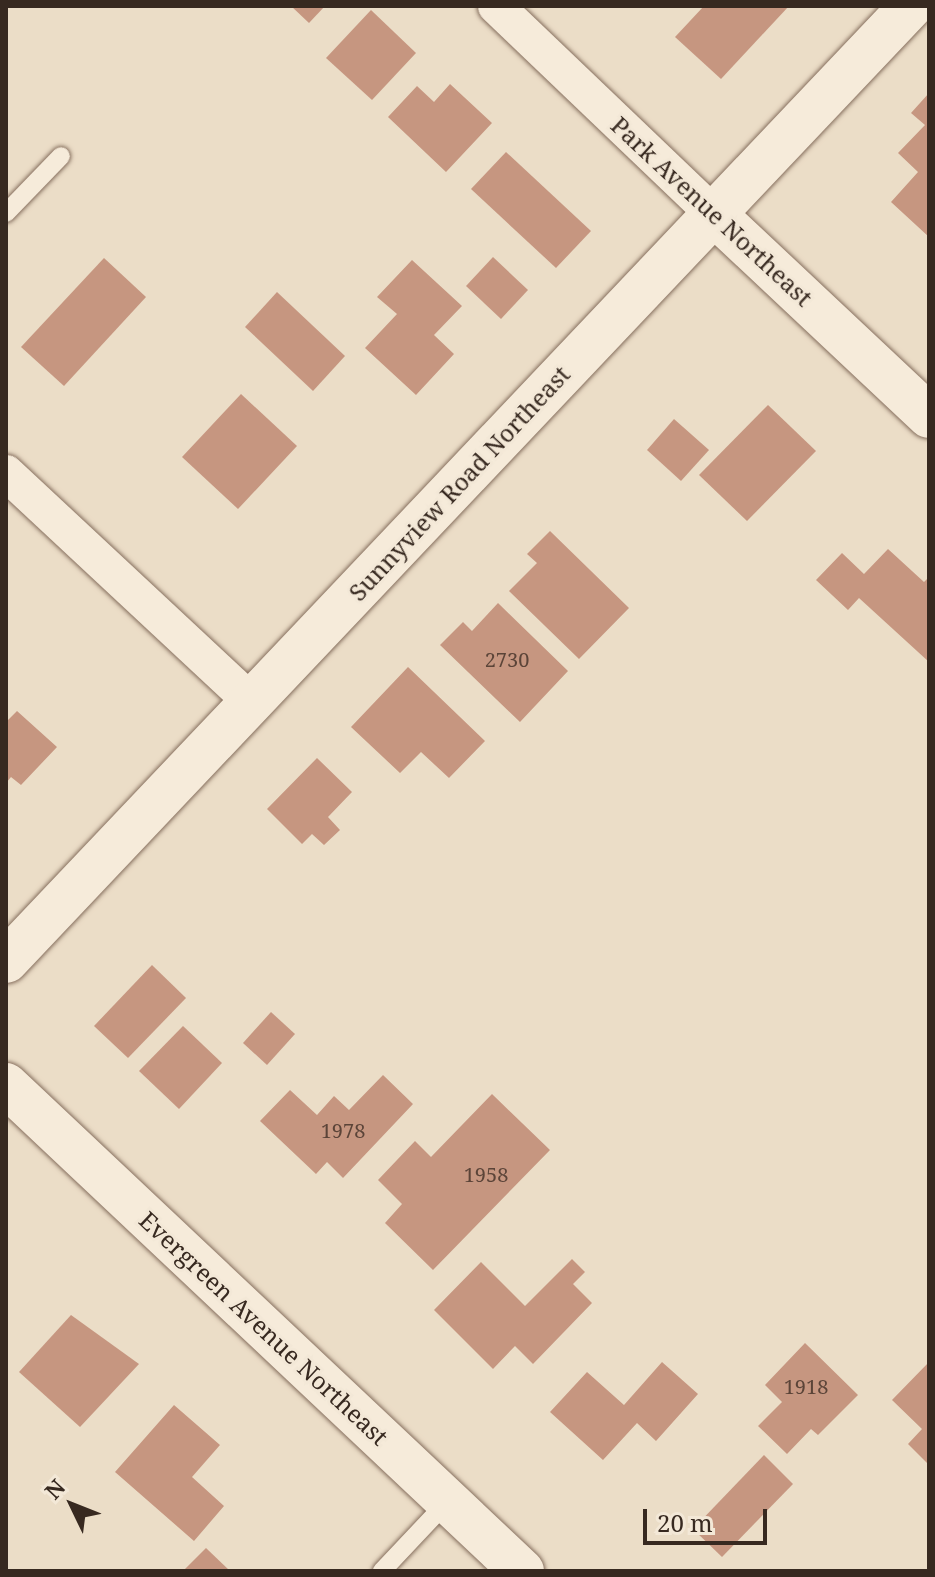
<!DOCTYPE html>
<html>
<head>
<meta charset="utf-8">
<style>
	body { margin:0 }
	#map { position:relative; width:935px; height:1577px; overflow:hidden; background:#ebddc7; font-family:"Noto Serif",serif }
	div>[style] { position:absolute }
	.building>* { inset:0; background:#c69680 }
	.roads { filter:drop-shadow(0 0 2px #866f5e) drop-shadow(0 0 2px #866f5e) }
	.lane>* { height:18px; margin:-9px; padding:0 9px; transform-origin:9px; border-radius:9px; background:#f6ebda }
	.street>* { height:36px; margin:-18px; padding:0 18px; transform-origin:18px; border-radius:18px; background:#f6ebda }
	.secondary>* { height:44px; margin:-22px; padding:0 22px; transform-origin:22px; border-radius:22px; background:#f6ebda }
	span { translate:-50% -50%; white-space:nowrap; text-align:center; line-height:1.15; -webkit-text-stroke:6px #f3e8d7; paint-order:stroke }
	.number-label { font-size:20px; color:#5b4438 }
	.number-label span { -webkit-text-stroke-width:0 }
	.street-label { font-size:24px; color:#372920 }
	.frame { position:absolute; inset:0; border:8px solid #372920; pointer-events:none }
	.north { position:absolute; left:32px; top:1465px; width:80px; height:80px; -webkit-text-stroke:6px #f3e8d7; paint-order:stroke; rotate:313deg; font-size:22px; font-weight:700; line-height:32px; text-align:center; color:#372920 }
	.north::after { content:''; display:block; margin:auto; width:28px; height:36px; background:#372920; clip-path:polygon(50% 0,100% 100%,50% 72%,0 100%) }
	.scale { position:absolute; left:643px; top:1509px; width:124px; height:36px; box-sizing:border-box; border:4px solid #372920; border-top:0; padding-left:10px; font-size:24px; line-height:28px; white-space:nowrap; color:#372920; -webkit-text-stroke:6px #f3e8d7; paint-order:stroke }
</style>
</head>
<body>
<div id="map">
	<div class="building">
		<div style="clip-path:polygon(291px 6px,325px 6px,309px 23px)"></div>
		<div style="clip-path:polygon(704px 6px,789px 6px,721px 79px,675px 37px)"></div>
		<div style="clip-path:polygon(371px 10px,416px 53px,372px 100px,326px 58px)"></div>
		<div style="clip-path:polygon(450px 84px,492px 123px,446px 172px,388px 117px,417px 86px,434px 102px)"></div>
		<div style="clip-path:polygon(929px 93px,929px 237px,891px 202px,918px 172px,898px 153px,925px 125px,911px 113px)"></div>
		<div style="clip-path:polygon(506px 152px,591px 231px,556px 268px,471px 189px)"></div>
		<div style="clip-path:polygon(493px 257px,528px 290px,501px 319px,466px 286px)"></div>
		<div style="clip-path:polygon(104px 258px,146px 297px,64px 386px,21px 347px)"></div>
		<div style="clip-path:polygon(412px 260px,462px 306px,434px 335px,454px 354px,416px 395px,365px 348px,397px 314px,377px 297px)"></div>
		<div style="clip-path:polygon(277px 292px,345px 356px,313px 391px,245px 327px)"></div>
		<div style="clip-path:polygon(241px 394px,297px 446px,238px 509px,182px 457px)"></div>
		<div style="clip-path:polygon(768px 405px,816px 451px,747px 521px,699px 475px)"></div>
		<div style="clip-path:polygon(674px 419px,709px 450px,681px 481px,647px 450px)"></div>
		<div style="clip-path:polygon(550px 531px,629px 608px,579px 659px,509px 591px,537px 563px,527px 554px)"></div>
		<div style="clip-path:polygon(888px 549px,924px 582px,929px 577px,929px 662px,859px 598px,848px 610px,816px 580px,842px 553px,864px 574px)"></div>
		<div style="clip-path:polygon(498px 603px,568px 671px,520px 722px,440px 645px,463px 622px,472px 631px)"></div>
		<div style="clip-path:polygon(408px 667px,485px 741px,449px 778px,421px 752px,400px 773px,351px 727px)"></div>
		<div style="clip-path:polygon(17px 711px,57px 747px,21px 785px,11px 777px,6px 783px,6px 722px)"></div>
		<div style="clip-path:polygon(317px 758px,352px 792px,328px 817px,340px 830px,324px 845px,312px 834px,302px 844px,267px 809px)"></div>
		<div style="clip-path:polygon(152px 965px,186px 998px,128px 1058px,94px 1026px)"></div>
		<div style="clip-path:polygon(271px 1012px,295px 1034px,267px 1065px,243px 1043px)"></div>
		<div style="clip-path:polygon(183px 1026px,222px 1063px,179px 1109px,139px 1071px)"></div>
		<div style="clip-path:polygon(383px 1075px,413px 1104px,343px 1178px,327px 1162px,316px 1174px,260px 1121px,290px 1090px,317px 1115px,334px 1096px,349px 1110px)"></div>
		<div style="clip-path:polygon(492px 1094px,550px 1150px,433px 1270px,385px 1223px,402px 1204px,378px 1180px,415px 1141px,431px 1157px)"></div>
		<div style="clip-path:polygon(572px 1259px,585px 1272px,573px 1284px,592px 1303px,533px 1364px,515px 1346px,493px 1369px,434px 1310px,481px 1262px,525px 1306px)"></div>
		<div style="clip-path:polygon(71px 1315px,139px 1364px,80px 1427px,19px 1372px)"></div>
		<div style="clip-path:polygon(805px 1343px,858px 1395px,818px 1435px,811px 1429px,787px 1454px,758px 1426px,782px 1402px,765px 1385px)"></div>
		<div style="clip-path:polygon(662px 1362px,698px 1394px,656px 1441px,637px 1423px,603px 1460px,550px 1412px,587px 1372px,624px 1405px)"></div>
		<div style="clip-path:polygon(929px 1362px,929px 1465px,908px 1444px,922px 1429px,892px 1400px)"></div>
		<div style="clip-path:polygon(174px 1405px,220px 1445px,192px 1477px,224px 1506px,194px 1541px,115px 1472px)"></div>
		<div style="clip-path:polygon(764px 1455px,793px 1484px,722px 1557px,693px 1529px)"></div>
		<div style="clip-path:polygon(206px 1548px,230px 1571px,183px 1571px)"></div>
	</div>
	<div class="roads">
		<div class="lane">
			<div style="left:6px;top:213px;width:79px;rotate:-46deg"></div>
			<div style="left:382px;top:1571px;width:96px;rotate:-46.7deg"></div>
		</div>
		<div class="street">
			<div style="left:496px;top:6px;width:301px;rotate:43.7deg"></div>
			<div style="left:6px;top:473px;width:336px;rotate:43deg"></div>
		</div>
		<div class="secondary">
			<div style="left:714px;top:214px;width:295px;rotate:43.2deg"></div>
			<div style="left:6px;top:961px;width:1316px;rotate:-46.54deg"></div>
			<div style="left:6px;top:1085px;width:709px;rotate:43.29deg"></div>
		</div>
	</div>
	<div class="number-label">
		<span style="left:507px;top:659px">2730</span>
		<span style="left:343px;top:1130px">1978</span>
		<span style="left:486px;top:1174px">1958</span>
		<span style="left:806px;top:1386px">1918</span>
	</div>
	<div class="street-label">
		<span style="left:712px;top:211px;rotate:43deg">Park Avenue Northeast</span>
		<span style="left:459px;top:483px;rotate:-47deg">Sunnyview Road Northeast</span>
		<span style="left:264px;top:1328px;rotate:43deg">Evergreen Avenue Northeast</span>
	</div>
	<div class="frame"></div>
	<div class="north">N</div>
	<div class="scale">20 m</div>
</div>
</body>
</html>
